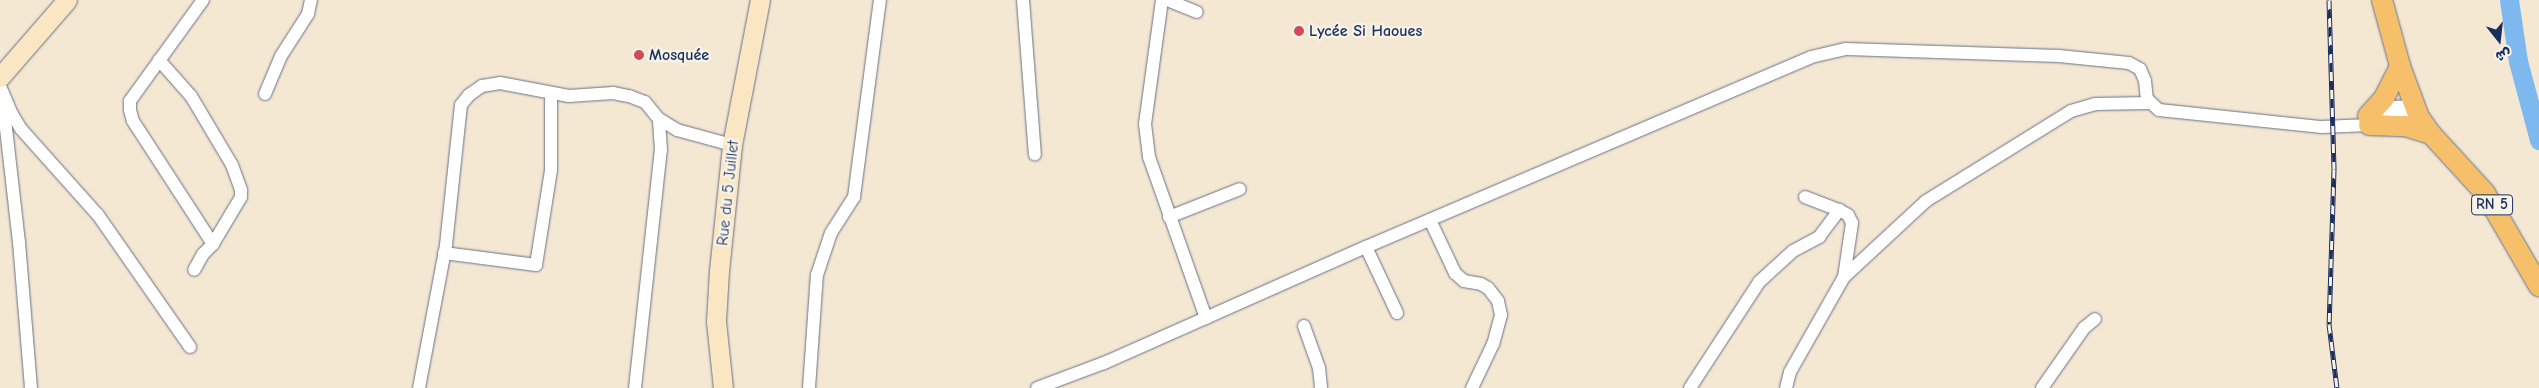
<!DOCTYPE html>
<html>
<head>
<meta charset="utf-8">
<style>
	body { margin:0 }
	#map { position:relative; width:2539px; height:388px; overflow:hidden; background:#f4e8d3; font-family:"Comic Neue","Playpen Sans Arabic",sans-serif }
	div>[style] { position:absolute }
	.river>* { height:19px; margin:-9.5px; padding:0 9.5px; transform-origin:9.5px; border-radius:9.5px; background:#7db8ef }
	.roads { filter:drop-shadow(0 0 1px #677087) drop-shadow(0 0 1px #677087) }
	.street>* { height:12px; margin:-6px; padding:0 6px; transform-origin:6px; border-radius:6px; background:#fff }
	.secondary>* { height:19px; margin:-9.5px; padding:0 9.5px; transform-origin:9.5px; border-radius:9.5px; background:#fbe6c4 }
	.primary>* { height:20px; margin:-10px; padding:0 10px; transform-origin:10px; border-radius:10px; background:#f6c06b }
	.rail>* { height:5px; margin-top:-2.5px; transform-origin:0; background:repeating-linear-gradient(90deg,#f7f3e8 0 9px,#1b2f5e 0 18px); box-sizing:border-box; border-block:1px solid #1b2f5e }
	.dots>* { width:14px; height:14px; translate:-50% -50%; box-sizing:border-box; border:2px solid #f7f3e8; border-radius:50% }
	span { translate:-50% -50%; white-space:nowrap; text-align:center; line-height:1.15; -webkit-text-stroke:4.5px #f7f3e8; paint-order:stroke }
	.shield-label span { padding:1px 4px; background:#f7f3e8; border:1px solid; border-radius:4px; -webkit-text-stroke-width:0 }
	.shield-label { font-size:15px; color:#1b2f5e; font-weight:700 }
	.poi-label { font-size:16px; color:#1b2f5e; font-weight:700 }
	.left { translate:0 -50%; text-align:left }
	.street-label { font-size:16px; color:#1b2f5e }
	.north { position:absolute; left:2474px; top:15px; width:50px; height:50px; -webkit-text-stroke:4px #f7f3e8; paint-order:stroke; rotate:164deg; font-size:14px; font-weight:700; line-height:20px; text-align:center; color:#1b2f5e }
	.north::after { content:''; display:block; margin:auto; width:18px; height:22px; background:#1b2f5e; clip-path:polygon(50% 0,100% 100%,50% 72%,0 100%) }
</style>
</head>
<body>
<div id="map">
	<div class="river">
		<div style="left:2509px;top:0;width:62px;rotate:81.6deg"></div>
		<div style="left:2518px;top:61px;width:82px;rotate:75.1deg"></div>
	</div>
	<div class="roads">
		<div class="street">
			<div style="left:203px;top:0;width:125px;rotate:125.9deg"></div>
			<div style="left:130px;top:101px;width:9px;rotate:90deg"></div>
			<div style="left:130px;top:110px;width:11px;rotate:75deg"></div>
			<div style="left:133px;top:121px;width:147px;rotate:57deg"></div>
			<div style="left:1023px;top:0;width:155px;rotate:85.6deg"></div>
			<div style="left:1162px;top:0;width:125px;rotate:97.8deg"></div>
			<div style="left:1145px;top:124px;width:33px;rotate:83deg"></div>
			<div style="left:1149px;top:157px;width:171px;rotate:70.5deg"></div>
			<div style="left:1167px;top:0;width:32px;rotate:22deg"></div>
			<div style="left:159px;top:60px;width:48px;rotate:48.4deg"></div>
			<div style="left:191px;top:96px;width:80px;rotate:59.3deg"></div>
			<div style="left:232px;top:165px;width:27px;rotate:70deg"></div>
			<div style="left:241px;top:190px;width:7px;rotate:90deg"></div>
			<div style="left:241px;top:197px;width:55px;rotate:120.8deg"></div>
			<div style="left:213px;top:244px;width:14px;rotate:135deg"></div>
			<div style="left:203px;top:254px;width:18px;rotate:119deg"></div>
			<div style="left:0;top:86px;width:30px;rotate:67deg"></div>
			<div style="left:12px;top:114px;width:17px;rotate:59deg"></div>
			<div style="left:21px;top:129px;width:115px;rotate:48.2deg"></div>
			<div style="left:98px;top:215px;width:161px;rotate:55.1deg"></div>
			<div style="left:265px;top:94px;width:41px;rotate:-67.2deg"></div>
			<div style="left:281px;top:56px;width:50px;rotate:-57.3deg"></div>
			<div style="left:308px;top:14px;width:14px;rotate:-78deg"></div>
			<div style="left:3px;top:102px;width:141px;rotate:83.5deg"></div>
			<div style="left:19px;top:242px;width:146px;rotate:85.3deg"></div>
			<div style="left:2372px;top:114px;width:22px;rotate:-18deg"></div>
			<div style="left:2393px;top:107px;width:20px;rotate:-3deg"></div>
			<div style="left:1805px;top:197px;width:36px;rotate:21deg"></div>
			<div style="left:1169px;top:217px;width:76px;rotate:-21.5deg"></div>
			<div style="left:1430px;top:220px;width:59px;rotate:64.7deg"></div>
			<div style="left:1455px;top:273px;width:12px;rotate:42deg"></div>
			<div style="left:1464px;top:281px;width:17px;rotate:10deg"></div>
			<div style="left:1481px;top:284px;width:8px;rotate:30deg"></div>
			<div style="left:1488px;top:288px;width:16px;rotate:52deg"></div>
			<div style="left:1498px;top:301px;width:14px;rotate:78deg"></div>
			<div style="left:1501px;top:315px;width:30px;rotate:105deg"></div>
			<div style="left:1493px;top:344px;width:49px;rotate:115.5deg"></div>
			<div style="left:1366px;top:247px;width:73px;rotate:64.8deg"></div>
			<div style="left:444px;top:253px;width:93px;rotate:7.4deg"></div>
			<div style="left:536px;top:265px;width:96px;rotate:-81deg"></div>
			<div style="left:551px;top:170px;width:76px;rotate:-90deg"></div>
			<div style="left:1304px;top:326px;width:45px;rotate:70.3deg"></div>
			<div style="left:1319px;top:368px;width:20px;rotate:84deg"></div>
			<div style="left:419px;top:388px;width:146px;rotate:-79.3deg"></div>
			<div style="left:446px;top:245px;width:141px;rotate:-83.9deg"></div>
			<div style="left:461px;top:105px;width:13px;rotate:-51deg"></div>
			<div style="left:469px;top:95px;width:16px;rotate:-35deg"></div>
			<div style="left:482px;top:86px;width:18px;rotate:-9deg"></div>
			<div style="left:500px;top:83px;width:70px;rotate:10.7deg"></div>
			<div style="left:569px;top:96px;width:44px;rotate:-3.9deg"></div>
			<div style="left:613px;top:93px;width:16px;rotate:11deg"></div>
			<div style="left:629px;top:96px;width:17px;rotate:21deg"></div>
			<div style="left:645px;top:102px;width:22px;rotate:51deg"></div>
			<div style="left:659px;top:119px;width:21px;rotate:31deg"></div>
			<div style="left:677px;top:130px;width:57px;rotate:15.3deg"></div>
			<div style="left:635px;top:388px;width:239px;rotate:-83.8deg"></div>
			<div style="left:661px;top:150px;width:31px;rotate:-94deg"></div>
			<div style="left:809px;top:388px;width:113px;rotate:-86deg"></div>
			<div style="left:817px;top:275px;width:44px;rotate:-71.6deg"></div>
			<div style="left:831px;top:233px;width:43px;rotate:-57.4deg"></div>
			<div style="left:854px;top:197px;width:199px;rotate:-82.5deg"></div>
			<div style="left:1037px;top:388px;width:72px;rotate:-20.5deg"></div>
			<div style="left:1104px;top:363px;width:287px;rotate:-23.9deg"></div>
			<div style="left:1366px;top:247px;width:484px;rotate:-23.1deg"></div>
			<div style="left:1811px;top:57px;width:36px;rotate:-13deg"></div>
			<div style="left:1846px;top:49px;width:213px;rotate:1.9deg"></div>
			<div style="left:2059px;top:56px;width:70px;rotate:5.7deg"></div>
			<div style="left:2129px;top:63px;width:13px;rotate:29deg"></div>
			<div style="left:2140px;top:69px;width:13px;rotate:67deg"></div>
			<div style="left:2145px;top:81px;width:18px;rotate:84deg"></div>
			<div style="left:2147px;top:99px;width:16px;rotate:43deg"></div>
			<div style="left:2159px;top:110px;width:164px;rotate:6deg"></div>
			<div style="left:2322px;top:127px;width:47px;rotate:-2.4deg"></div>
			<div style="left:2369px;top:125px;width:35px;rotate:-18deg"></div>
			<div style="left:2402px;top:114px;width:14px;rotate:-36deg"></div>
			<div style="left:1690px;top:388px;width:126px;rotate:-56.9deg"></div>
			<div style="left:1759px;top:282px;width:46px;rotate:-42.4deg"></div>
			<div style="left:1793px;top:251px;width:30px;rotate:-28deg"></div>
			<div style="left:1819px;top:237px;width:34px;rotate:-53deg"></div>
			<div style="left:1839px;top:210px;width:10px;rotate:29deg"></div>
			<div style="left:1848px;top:215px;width:9px;rotate:63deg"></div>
			<div style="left:1852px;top:223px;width:55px;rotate:98.4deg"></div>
			<div style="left:1786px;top:388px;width:16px;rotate:-76deg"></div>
			<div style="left:1790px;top:372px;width:109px;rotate:-60.4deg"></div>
			<div style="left:1844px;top:277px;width:112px;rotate:-42.8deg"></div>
			<div style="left:1926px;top:201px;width:171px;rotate:-31.8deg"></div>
			<div style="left:2071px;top:111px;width:25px;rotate:-16deg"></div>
			<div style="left:2095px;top:104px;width:55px;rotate:-1deg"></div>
			<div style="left:2042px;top:388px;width:73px;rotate:-55deg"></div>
			<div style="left:2084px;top:328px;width:14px;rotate:-39deg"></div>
		</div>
		<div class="secondary">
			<div style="left:0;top:77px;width:102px;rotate:-49deg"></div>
			<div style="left:723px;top:388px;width:67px;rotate:-96deg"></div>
			<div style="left:716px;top:321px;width:50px;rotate:-86.6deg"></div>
			<div style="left:719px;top:271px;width:127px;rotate:-84.1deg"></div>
			<div style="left:732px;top:145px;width:148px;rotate:-79.1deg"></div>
		</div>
		<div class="primary">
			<div style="left:2382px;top:0;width:68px;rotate:74.7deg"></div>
			<div style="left:2400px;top:66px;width:54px;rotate:69.6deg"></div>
			<div style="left:2419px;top:117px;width:21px;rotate:55deg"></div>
			<div style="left:2431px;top:134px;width:80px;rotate:47.5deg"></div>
			<div style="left:2485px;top:193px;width:108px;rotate:59.9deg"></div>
			<div style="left:2368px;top:116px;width:24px;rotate:-48deg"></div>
			<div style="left:2384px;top:98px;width:36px;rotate:-63deg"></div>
			<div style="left:2369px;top:125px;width:36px;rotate:2deg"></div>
			<div style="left:2405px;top:126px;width:27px;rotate:17deg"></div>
		</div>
	</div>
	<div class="rail">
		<div style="left:2329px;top:0;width:169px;rotate:88.3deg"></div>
		<div style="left:2334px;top:169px;width:155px;rotate:91.8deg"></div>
		<div style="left:2329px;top:324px;width:64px;rotate:82.9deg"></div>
	</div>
	<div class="dots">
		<div style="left:1299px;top:31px;background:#d1495b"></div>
		<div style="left:639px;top:55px;background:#d1495b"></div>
	</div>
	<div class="shield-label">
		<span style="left:2492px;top:205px">RN 5</span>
	</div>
	<div class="poi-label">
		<span class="left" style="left:1309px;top:31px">Lycée Si Haoues</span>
		<span class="left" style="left:649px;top:55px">Mosquée</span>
	</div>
	<div class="street-label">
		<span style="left:728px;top:193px;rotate:-84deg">Rue du 5 Juillet</span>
	</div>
	<div class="north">ش</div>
</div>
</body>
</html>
